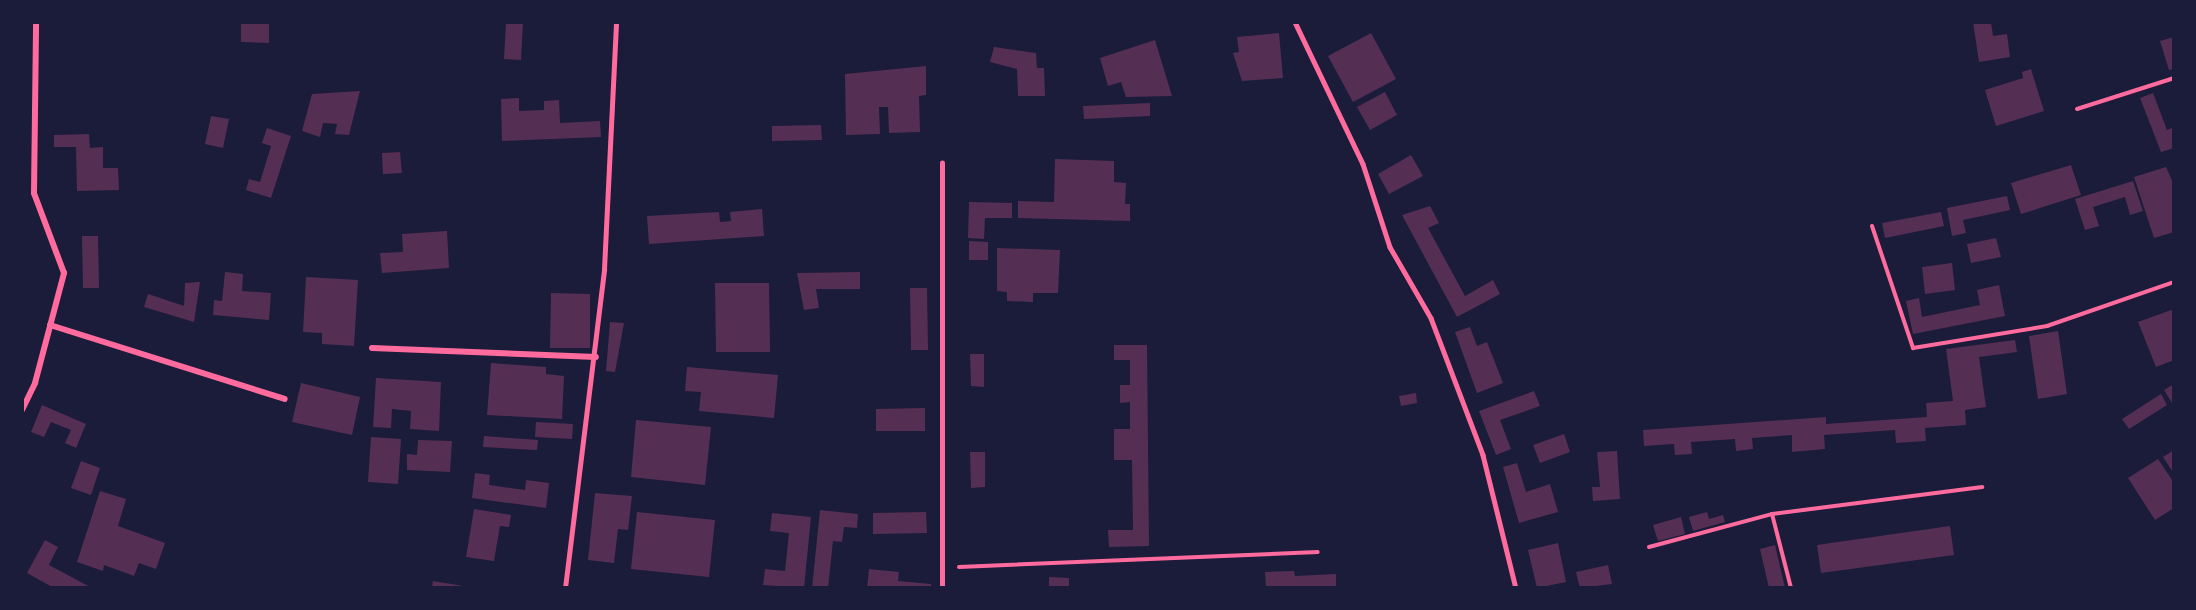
<!DOCTYPE html>
<html>
<head>
<meta charset="utf-8">
<style>
	body { margin:0 }
	#map { position:relative; width:2196px; height:610px; overflow:hidden; background:#1b1b3a; font-family:"Asap Condensed",sans-serif }
	div>[style] { position:absolute }
	.building>* { inset:0; background:#542f53 }
	.path>* { height:4px; margin:-2px; padding:0 2px; transform-origin:2px; border-radius:2px; background:#ff6b9d }
	.service>* { height:4.5px; margin:-2.25px; padding:0 2.25px; transform-origin:2.25px; border-radius:2.25px; background:#ff6b9d }
	.minor>* { height:6px; margin:-3px; padding:0 3px; transform-origin:3px; border-radius:3px; background:#ff6b9d }
	span { translate:-50% -50%; white-space:nowrap; text-align:center; line-height:1.15; -webkit-text-stroke:6px #1b1b3a; paint-order:stroke }
	.frame { position:absolute; inset:0; border:24px solid #1b1b3a; pointer-events:none }
</style>
</head>
<body>
<div id="map">
	<div class="building">
		<div style="clip-path:polygon(241px 22px,269px 22px,269px 43px,241px 42px)"></div>
		<div style="clip-path:polygon(506px 22px,523px 22px,521px 60px,504px 59px)"></div>
		<div style="clip-path:polygon(1973px 22px,1991px 22px,1993px 36px,2007px 34px,2010px 57px,1979px 62px)"></div>
		<div style="clip-path:polygon(1279px 33px,1283px 78px,1242px 81px,1233px 53px,1239px 52px,1237px 37px)"></div>
		<div style="clip-path:polygon(1371px 33px,1396px 79px,1353px 102px,1328px 56px)"></div>
		<div style="clip-path:polygon(2174px 37px,2174px 69px,2169px 70px,2160px 41px)"></div>
		<div style="clip-path:polygon(1155px 40px,1172px 96px,1126px 97px,1121px 82px,1108px 86px,1100px 58px)"></div>
		<div style="clip-path:polygon(994px 47px,1036px 53px,1037px 68px,1044px 68px,1045px 96px,1018px 96px,1017px 69px,990px 62px)"></div>
		<div style="clip-path:polygon(926px 66px,926px 95px,919px 96px,920px 132px,889px 133px,888px 107px,879px 107px,880px 134px,846px 135px,845px 74px)"></div>
		<div style="clip-path:polygon(2031px 69px,2044px 111px,1996px 126px,1985px 90px,2023px 78px,2022px 72px)"></div>
		<div style="clip-path:polygon(360px 91px,349px 135px,335px 134px,337px 124px,323px 123px,320px 137px,302px 131px,312px 94px)"></div>
		<div style="clip-path:polygon(1385px 92px,1397px 115px,1370px 130px,1357px 107px)"></div>
		<div style="clip-path:polygon(2153px 93px,2167px 130px,2174px 127px,2174px 148px,2161px 152px,2140px 98px)"></div>
		<div style="clip-path:polygon(519px 98px,519px 111px,544px 110px,544px 101px,559px 100px,560px 123px,600px 121px,601px 137px,502px 141px,501px 99px)"></div>
		<div style="clip-path:polygon(1150px 103px,1150px 116px,1084px 119px,1083px 106px)"></div>
		<div style="clip-path:polygon(211px 116px,229px 119px,223px 148px,205px 144px)"></div>
		<div style="clip-path:polygon(821px 125px,822px 140px,772px 141px,772px 126px)"></div>
		<div style="clip-path:polygon(267px 128px,291px 136px,271px 198px,246px 190px,249px 179px,260px 182px,271px 146px,262px 143px)"></div>
		<div style="clip-path:polygon(89px 134px,90px 148px,103px 147px,103px 168px,118px 168px,119px 190px,77px 191px,76px 147px,54px 147px,54px 135px)"></div>
		<div style="clip-path:polygon(400px 152px,402px 173px,383px 174px,382px 153px)"></div>
		<div style="clip-path:polygon(1411px 155px,1423px 176px,1389px 194px,1378px 174px)"></div>
		<div style="clip-path:polygon(1055px 159px,1114px 161px,1114px 182px,1126px 183px,1125px 204px,1130px 204px,1130px 221px,1018px 218px,1018px 201px,1054px 202px)"></div>
		<div style="clip-path:polygon(2071px 165px,2081px 195px,2021px 214px,2011px 183px)"></div>
		<div style="clip-path:polygon(2166px 167px,2174px 185px,2174px 232px,2154px 238px,2134px 177px)"></div>
		<div style="clip-path:polygon(2133px 181px,2143px 211px,2130px 215px,2125px 197px,2093px 207px,2099px 226px,2085px 230px,2075px 199px)"></div>
		<div style="clip-path:polygon(2007px 196px,2010px 210px,1963px 220px,1966px 233px,1952px 236px,1947px 208px)"></div>
		<div style="clip-path:polygon(969px 202px,1012px 203px,1012px 218px,985px 218px,984px 239px,968px 238px)"></div>
		<div style="clip-path:polygon(1430px 206px,1439px 223px,1428px 228px,1465px 296px,1493px 280px,1500px 294px,1457px 317px,1402px 215px)"></div>
		<div style="clip-path:polygon(762px 209px,764px 236px,649px 244px,647px 216px,719px 212px,720px 222px,731px 221px,730px 212px)"></div>
		<div style="clip-path:polygon(1941px 212px,1944px 226px,1885px 238px,1882px 223px)"></div>
		<div style="clip-path:polygon(447px 231px,449px 268px,382px 273px,380px 253px,403px 252px,402px 234px)"></div>
		<div style="clip-path:polygon(82px 236px,98px 236px,99px 288px,83px 288px)"></div>
		<div style="clip-path:polygon(1996px 238px,2001px 257px,1971px 263px,1967px 244px)"></div>
		<div style="clip-path:polygon(969px 241px,988px 242px,988px 260px,969px 260px)"></div>
		<div style="clip-path:polygon(997px 248px,1060px 250px,1058px 293px,1033px 293px,1033px 302px,1007px 301px,1007px 292px,997px 291px)"></div>
		<div style="clip-path:polygon(1952px 263px,1955px 290px,1925px 294px,1922px 267px)"></div>
		<div style="clip-path:polygon(225px 272px,243px 274px,242px 291px,271px 293px,269px 320px,213px 315px,214px 300px,222px 301px)"></div>
		<div style="clip-path:polygon(860px 272px,860px 289px,816px 289px,819px 308px,804px 310px,797px 273px)"></div>
		<div style="clip-path:polygon(306px 277px,358px 280px,354px 346px,322px 344px,322px 333px,303px 332px)"></div>
		<div style="clip-path:polygon(200px 282px,194px 322px,144px 307px,148px 294px,184px 306px,185px 283px)"></div>
		<div style="clip-path:polygon(715px 283px,769px 283px,770px 352px,716px 352px)"></div>
		<div style="clip-path:polygon(1999px 285px,2005px 316px,1913px 334px,1906px 301px,1919px 298px,1922px 317px,1980px 305px,1977px 290px)"></div>
		<div style="clip-path:polygon(910px 288px,927px 288px,928px 350px,911px 350px)"></div>
		<div style="clip-path:polygon(551px 293px,590px 294px,590px 348px,550px 348px)"></div>
		<div style="clip-path:polygon(2174px 309px,2174px 360px,2156px 367px,2138px 322px)"></div>
		<div style="clip-path:polygon(610px 322px,624px 323px,615px 372px,606px 371px)"></div>
		<div style="clip-path:polygon(1470px 327px,1477px 346px,1487px 342px,1503px 383px,1477px 393px,1455px 332px)"></div>
		<div style="clip-path:polygon(2058px 331px,2067px 394px,2038px 399px,2029px 336px)"></div>
		<div style="clip-path:polygon(2015px 340px,2017px 352px,1979px 357px,1986px 407px,1965px 410px,1966px 425px,1925px 428px,1926px 441px,1896px 443px,1895px 430px,1824px 435px,1825px 449px,1792px 452px,1792px 435px,1752px 438px,1753px 449px,1736px 451px,1735px 439px,1691px 442px,1692px 454px,1675px 455px,1674px 444px,1644px 446px,1643px 430px,1826px 417px,1826px 424px,1927px 417px,1926px 403px,1953px 401px,1946px 349px)"></div>
		<div style="clip-path:polygon(1114px 345px,1147px 345px,1149px 546px,1109px 547px,1108px 530px,1133px 530px,1132px 460px,1114px 460px,1114px 429px,1130px 429px,1130px 402px,1120px 403px,1120px 385px,1130px 385px,1130px 360px,1114px 360px)"></div>
		<div style="clip-path:polygon(970px 354px,984px 354px,984px 387px,971px 386px)"></div>
		<div style="clip-path:polygon(491px 363px,546px 367px,546px 374px,564px 376px,562px 419px,487px 415px)"></div>
		<div style="clip-path:polygon(687px 367px,778px 375px,774px 418px,699px 411px,701px 392px,685px 391px)"></div>
		<div style="clip-path:polygon(376px 378px,441px 382px,439px 431px,410px 429px,411px 411px,392px 409px,391px 428px,373px 427px)"></div>
		<div style="clip-path:polygon(301px 383px,360px 397px,352px 435px,292px 422px)"></div>
		<div style="clip-path:polygon(2174px 384px,2174px 402px,2172px 403px,2164px 390px)"></div>
		<div style="clip-path:polygon(1534px 391px,1540px 406px,1500px 420px,1511px 449px,1496px 455px,1479px 411px)"></div>
		<div style="clip-path:polygon(1416px 393px,1417px 403px,1401px 406px,1399px 396px)"></div>
		<div style="clip-path:polygon(2161px 394px,2167px 405px,2129px 429px,2122px 419px)"></div>
		<div style="clip-path:polygon(42px 405px,86px 424px,76px 448px,65px 443px,71px 430px,51px 422px,44px 437px,31px 432px)"></div>
		<div style="clip-path:polygon(925px 408px,925px 431px,876px 431px,876px 409px)"></div>
		<div style="clip-path:polygon(636px 420px,711px 427px,705px 485px,631px 477px)"></div>
		<div style="clip-path:polygon(536px 422px,573px 424px,572px 439px,535px 437px)"></div>
		<div style="clip-path:polygon(1564px 434px,1570px 452px,1540px 463px,1533px 445px)"></div>
		<div style="clip-path:polygon(484px 436px,538px 440px,537px 450px,483px 447px)"></div>
		<div style="clip-path:polygon(371px 437px,401px 439px,398px 484px,368px 482px)"></div>
		<div style="clip-path:polygon(418px 440px,452px 441px,450px 472px,407px 470px,407px 454px,417px 455px)"></div>
		<div style="clip-path:polygon(2174px 450px,2174px 474px,2163px 457px)"></div>
		<div style="clip-path:polygon(1617px 451px,1620px 499px,1593px 501px,1592px 487px,1600px 487px,1597px 452px)"></div>
		<div style="clip-path:polygon(970px 452px,985px 452px,985px 487px,971px 488px)"></div>
		<div style="clip-path:polygon(2158px 459px,2174px 483px,2174px 508px,2155px 520px,2128px 478px)"></div>
		<div style="clip-path:polygon(81px 461px,100px 468px,91px 495px,71px 488px)"></div>
		<div style="clip-path:polygon(1517px 463px,1526px 492px,1550px 484px,1558px 512px,1519px 523px,1503px 467px)"></div>
		<div style="clip-path:polygon(475px 473px,490px 475px,489px 485px,525px 490px,526px 480px,549px 483px,546px 508px,472px 498px)"></div>
		<div style="clip-path:polygon(100px 491px,126px 499px,118px 526px,165px 543px,156px 569px,139px 563px,134px 576px,104px 565px,103px 571px,77px 562px)"></div>
		<div style="clip-path:polygon(595px 493px,632px 496px,628px 530px,618px 529px,614px 563px,588px 560px)"></div>
		<div style="clip-path:polygon(474px 509px,511px 515px,509px 527px,500px 526px,494px 561px,466px 557px)"></div>
		<div style="clip-path:polygon(820px 510px,858px 514px,857px 528px,844px 527px,842px 542px,833px 541px,828px 588px,812px 588px)"></div>
		<div style="clip-path:polygon(637px 512px,715px 520px,709px 577px,631px 569px)"></div>
		<div style="clip-path:polygon(926px 512px,927px 533px,873px 534px,873px 513px)"></div>
		<div style="clip-path:polygon(1707px 512px,1709px 519px,1723px 515px,1725px 522px,1693px 531px,1689px 517px)"></div>
		<div style="clip-path:polygon(772px 513px,811px 517px,804px 588px,763px 585px,765px 569px,785px 571px,789px 533px,770px 531px)"></div>
		<div style="clip-path:polygon(1681px 517px,1685px 534px,1658px 541px,1653px 525px)"></div>
		<div style="clip-path:polygon(1950px 526px,1954px 555px,1821px 573px,1817px 545px)"></div>
		<div style="clip-path:polygon(45px 540px,58px 547px,49px 565px,92px 588px,54px 588px,27px 573px)"></div>
		<div style="clip-path:polygon(1558px 543px,1566px 582px,1537px 588px,1528px 550px)"></div>
		<div style="clip-path:polygon(1775px 545px,1785px 588px,1769px 588px,1760px 549px)"></div>
		<div style="clip-path:polygon(1608px 565px,1612px 584px,1580px 588px,1576px 572px)"></div>
		<div style="clip-path:polygon(869px 569px,899px 572px,898px 581px,931px 584px,931px 588px,867px 588px)"></div>
		<div style="clip-path:polygon(1294px 571px,1295px 576px,1336px 574px,1336px 588px,1266px 588px,1265px 572px)"></div>
		<div style="clip-path:polygon(1049px 577px,1069px 578px,1069px 588px,1049px 588px)"></div>
		<div style="clip-path:polygon(433px 581px,463px 586px,463px 588px,432px 588px)"></div>
	</div>
	<div class="path">
		<div style="left:2077px;top:109px;width:102px;rotate:-17.7deg"></div>
		<div style="left:1872px;top:226px;width:129px;rotate:71.4deg"></div>
		<div style="left:1913px;top:348px;width:136px;rotate:-9.3deg"></div>
		<div style="left:2047px;top:326px;width:134px;rotate:-19.1deg"></div>
		<div style="left:1772px;top:514px;width:76px;rotate:75.6deg"></div>
		<div style="left:1649px;top:547px;width:127px;rotate:-15deg"></div>
		<div style="left:1772px;top:514px;width:212px;rotate:-7.3deg"></div>
		<div style="left:959px;top:567px;width:359px;rotate:-2.4deg"></div>
	</div>
	<div class="service">
		<div style="left:1295px;top:22px;width:157px;rotate:64.4deg"></div>
		<div style="left:1363px;top:164px;width:87px;rotate:72deg"></div>
		<div style="left:1390px;top:247px;width:82px;rotate:60deg"></div>
		<div style="left:1431px;top:318px;width:147px;rotate:69.2deg"></div>
		<div style="left:1483px;top:455px;width:137px;rotate:76.1deg"></div>
		<div style="left:565px;top:588px;width:321px;rotate:-83deg"></div>
		<div style="left:604px;top:269px;width:247px;rotate:-87.2deg"></div>
		<div style="left:942px;top:588px;width:425px;rotate:-90deg"></div>
	</div>
	<div class="minor">
		<div style="left:50px;top:325px;width:246px;rotate:17.5deg"></div>
		<div style="left:372px;top:348px;width:224px;rotate:2.3deg"></div>
		<div style="left:22px;top:410px;width:30px;rotate:-64deg"></div>
		<div style="left:35px;top:383px;width:114px;rotate:-75.2deg"></div>
		<div style="left:64px;top:273px;width:85px;rotate:-110.6deg"></div>
		<div style="left:34px;top:193px;width:171px;rotate:-89.3deg"></div>
	</div>
	<div class="frame"></div>
</div>
</body>
</html>
